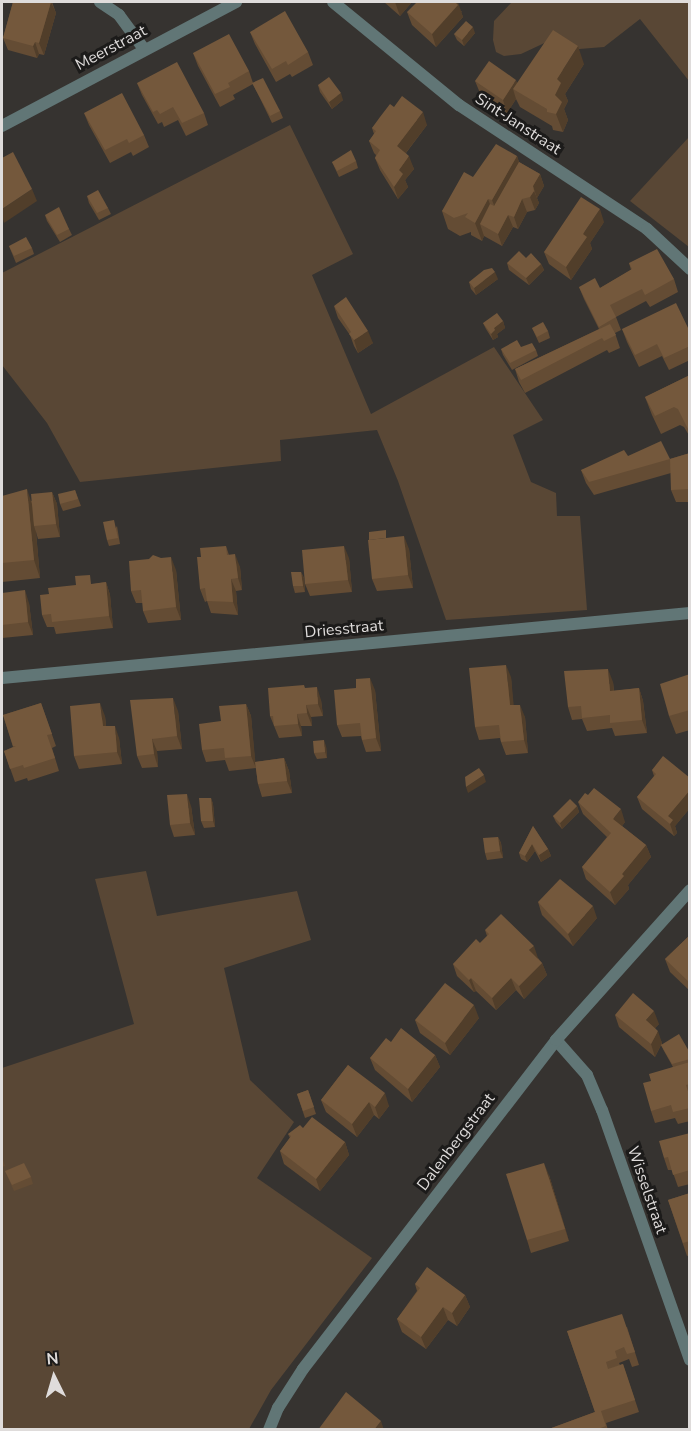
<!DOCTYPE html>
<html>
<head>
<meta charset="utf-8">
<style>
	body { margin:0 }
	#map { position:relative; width:691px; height:1431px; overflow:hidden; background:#363330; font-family:"Nunito Sans",sans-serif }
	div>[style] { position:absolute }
	.green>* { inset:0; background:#594735 }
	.minor>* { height:12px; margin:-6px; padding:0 6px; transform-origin:6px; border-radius:6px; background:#617676 }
	.wall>* { inset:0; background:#644c34 }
	.shaded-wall>* { inset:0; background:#513e2a }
	.building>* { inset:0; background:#74583c }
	span { translate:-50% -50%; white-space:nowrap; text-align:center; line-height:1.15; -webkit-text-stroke:6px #1c1b1a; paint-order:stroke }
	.street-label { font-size:16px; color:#dfdcdb }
	.frame { position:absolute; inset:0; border:3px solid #dfdcdb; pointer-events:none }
	.north { position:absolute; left:24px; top:1347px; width:60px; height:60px; -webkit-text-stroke:4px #1c1b1a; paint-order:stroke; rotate:355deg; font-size:16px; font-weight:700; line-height:24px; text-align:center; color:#dfdcdb }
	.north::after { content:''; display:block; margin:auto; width:21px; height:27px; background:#dfdcdb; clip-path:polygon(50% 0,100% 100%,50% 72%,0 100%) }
</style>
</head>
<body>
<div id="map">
	<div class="green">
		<div style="clip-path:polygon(512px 2px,689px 2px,689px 81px,640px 19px,604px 47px,567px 50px,553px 39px,521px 54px,504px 56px,496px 52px,493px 40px,494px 21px)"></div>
		<div style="clip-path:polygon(290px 125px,353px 254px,312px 275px,371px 414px,494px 347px,543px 420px,513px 435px,531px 482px,556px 493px,557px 516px,580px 516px,587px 610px,446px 620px,398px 481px,377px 430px,280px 440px,281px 461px,80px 482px,47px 423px,2px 365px,2px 273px)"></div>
		<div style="clip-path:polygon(689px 137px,689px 247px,630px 201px)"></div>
		<div style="clip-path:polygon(146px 871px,157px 916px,297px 891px,311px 940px,224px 968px,250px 1080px,294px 1122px,257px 1178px,372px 1258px,271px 1390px,249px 1429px,2px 1429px,2px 1068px,134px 1024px,95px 879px)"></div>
	</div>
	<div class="minor">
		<div style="left:100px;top:2px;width:23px;rotate:34deg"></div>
		<div style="left:119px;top:15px;width:42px;rotate:53.7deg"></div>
		<div style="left:333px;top:2px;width:163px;rotate:39.3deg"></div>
		<div style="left:459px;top:105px;width:225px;rotate:33.4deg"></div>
		<div style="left:647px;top:229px;width:59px;rotate:42.9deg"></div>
		<div style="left:2px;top:126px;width:265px;rotate:-27.9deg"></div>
		<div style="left:2px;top:678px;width:691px;rotate:-5.4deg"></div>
		<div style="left:556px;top:1040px;width:47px;rotate:48.5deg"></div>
		<div style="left:587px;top:1075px;width:38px;rotate:67deg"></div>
		<div style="left:602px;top:1110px;width:265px;rotate:70.6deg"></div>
		<div style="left:269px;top:1430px;width:24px;rotate:-68deg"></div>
		<div style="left:278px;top:1408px;width:46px;rotate:-57.3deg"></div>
		<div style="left:303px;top:1369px;width:415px;rotate:-52.4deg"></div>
		<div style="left:556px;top:1040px;width:201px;rotate:-48.2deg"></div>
	</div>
	<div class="wall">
		<div style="clip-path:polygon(13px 2px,52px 2px,56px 13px,44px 55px,39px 54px,37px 58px,8px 50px,3px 38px)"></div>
		<div style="clip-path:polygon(384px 2px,412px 2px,400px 16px)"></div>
		<div style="clip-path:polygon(462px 11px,461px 12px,463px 17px,436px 47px,412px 25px,407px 12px)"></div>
		<div style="clip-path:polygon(250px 32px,308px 52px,313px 65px,292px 77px,290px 74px,276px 82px,255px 44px)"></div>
		<div style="clip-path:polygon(475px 33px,464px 46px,457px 40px,454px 34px)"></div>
		<div style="clip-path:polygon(193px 53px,249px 71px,253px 83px,280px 111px,283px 118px,272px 123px,253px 84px,233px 95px,235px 99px,220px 107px,198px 66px)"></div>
		<div style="clip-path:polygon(584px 64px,565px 94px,568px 101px,564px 109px,568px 120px,563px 132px,553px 130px,552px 126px,520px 107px,516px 99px,507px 113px,480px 93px,475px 81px,517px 83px)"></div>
		<div style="clip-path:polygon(137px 83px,204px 113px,208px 125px,186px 136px,178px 120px,164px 127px,162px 122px,158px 124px,142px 95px)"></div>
		<div style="clip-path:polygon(318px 85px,343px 100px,332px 109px,320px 92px)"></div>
		<div style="clip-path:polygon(394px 107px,427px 125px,406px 153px,414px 169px,405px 180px,408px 187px,398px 199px,380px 170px,375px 158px,376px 155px,374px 153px,369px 141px,374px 134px,372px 128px)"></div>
		<div style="clip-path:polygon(84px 113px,144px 135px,149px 147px,133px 156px,131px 152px,110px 163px,89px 125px)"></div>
		<div style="clip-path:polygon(517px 156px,519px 162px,540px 174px,544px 186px,537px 198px,539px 203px,535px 210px,527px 212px,518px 229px,513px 227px,502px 246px,484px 236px,482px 241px,471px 235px,471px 232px,460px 236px,448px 229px,442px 211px,473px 177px)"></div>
		<div style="clip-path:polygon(356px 161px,358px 168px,339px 177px,332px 162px)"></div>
		<div style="clip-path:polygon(87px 196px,108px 208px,111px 214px,99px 220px,89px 203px)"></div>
		<div style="clip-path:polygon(45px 215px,69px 229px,72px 235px,60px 242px,47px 221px)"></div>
		<div style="clip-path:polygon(604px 222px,590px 243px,592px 249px,571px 280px,549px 264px,544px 252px)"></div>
		<div style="clip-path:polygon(9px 246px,32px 248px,34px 254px,16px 263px)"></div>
		<div style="clip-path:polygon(526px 258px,541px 264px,544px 270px,529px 285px,509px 270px,507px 263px)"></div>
		<div style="clip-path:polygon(629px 263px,674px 279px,678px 292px,650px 307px,646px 301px,616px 317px,621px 330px,615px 333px,620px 348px,609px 353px,607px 350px,525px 393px,519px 382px,515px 369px,599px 329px,584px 299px,579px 287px,600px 288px,631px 270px)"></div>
		<div style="clip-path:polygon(498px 279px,476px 295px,471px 289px,469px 282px)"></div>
		<div style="clip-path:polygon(334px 306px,373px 343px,358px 353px,354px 346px,350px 335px,338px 318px)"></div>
		<div style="clip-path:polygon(503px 321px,505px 328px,497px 334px,498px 337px,493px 340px,486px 329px,483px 323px)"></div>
		<div style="clip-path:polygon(532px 328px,548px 331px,550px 338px,539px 343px)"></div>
		<div style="clip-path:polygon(622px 329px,690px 332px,690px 360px,669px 370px,662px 356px,639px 367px,627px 342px)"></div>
		<div style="clip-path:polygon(521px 347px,536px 350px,538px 356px,512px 370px,503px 355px,501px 349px)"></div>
		<div style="clip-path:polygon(690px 375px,690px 437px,684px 427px,680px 425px,661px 434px,652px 415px,645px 397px)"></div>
		<div style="clip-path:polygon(690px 453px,690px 502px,676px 502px,671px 490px,671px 473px,594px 495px,586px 483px,581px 470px,628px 456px,670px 459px)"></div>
		<div style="clip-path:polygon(75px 490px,81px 506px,63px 511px,60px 504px)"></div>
		<div style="clip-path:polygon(52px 492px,57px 504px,60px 537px,38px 539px,36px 532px,40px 578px,2px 582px,2px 496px,31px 501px)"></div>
		<div style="clip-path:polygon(117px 526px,120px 544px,109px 546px,107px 540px)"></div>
		<div style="clip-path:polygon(388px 538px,409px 549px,413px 588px,377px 591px,372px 579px)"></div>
		<div style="clip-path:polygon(226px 546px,229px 555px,240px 567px,242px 590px,236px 591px,238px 615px,211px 613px,207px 601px,205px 602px,200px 589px,201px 557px)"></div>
		<div style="clip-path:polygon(349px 558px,352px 592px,310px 596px,305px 584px)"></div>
		<div style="clip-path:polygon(176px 570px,181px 620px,148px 623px,143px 611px,143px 603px,136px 603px,131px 591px)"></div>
		<div style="clip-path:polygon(301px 572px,304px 578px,305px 592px,295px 593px,293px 586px)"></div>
		<div style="clip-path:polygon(106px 582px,110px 595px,113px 628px,56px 634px,54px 627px,47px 627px,42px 615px,49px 594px,94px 584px)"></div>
		<div style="clip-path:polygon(2px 593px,29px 603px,33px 635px,2px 638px)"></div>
		<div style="clip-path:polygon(690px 674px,690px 730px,676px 734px,669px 716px)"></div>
		<div style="clip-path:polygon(511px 677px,513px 705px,525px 717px,528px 753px,506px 755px,501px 742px,500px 738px,479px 740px,475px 727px)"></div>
		<div style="clip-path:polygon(613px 682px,614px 691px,639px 688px,643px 701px,647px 733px,615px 736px,612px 728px,587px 731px,582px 719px,572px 720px,568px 707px)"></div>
		<div style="clip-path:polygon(306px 688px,321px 700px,323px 716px,311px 717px,312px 726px,301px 726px,302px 736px,279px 738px,270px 716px)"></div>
		<div style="clip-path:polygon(356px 688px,375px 690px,381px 751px,366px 752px,362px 740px,361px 736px,342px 737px,337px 725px)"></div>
		<div style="clip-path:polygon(41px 703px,56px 746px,52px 748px,59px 771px,28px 781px,27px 778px,15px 782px,4px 751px,13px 747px,3px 715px)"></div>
		<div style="clip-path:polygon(246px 704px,251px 716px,255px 762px,284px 758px,289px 771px,292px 793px,262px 797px,258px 784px,256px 768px,229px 771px,225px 760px,206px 762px,202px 750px,221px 721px)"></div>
		<div style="clip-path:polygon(178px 711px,182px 749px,157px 751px,158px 767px,142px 768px,137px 756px)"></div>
		<div style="clip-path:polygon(105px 716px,106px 726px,119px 738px,122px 764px,79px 769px,74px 756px)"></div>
		<div style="clip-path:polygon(326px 746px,327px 758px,317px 759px,314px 753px)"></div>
		<div style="clip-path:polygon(652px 770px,690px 778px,690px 808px,675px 826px,677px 833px,674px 836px,642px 809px,637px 797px,654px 776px)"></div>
		<div style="clip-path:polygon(211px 798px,213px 804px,215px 827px,204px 828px,201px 821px)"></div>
		<div style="clip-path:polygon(578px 802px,625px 822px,622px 826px,646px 845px,651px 857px,628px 885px,629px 889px,615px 905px,586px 879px,582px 867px,607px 837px,583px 814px)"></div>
		<div style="clip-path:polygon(191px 806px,195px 835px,174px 837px,170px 825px)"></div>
		<div style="clip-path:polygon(577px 806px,579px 812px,562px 829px,556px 822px,553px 816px)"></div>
		<div style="clip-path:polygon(533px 826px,548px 849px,551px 856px,541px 862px,535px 851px,527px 862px,521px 859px,519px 853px)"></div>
		<div style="clip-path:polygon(498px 837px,501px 843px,503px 858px,487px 860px,485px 853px)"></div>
		<div style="clip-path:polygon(538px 902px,597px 918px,573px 946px,542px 915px)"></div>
		<div style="clip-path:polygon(485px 930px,538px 958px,542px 963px,547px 975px,524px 999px,516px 990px,496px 1010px,476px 991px,474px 992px,457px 976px,453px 964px,480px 943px,487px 936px)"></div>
		<div style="clip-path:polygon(690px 935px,690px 991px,670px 972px,665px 959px)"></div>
		<div style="clip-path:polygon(615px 1015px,659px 1024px,655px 1028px,662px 1043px,662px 1045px,690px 1053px,690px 1121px,678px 1124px,675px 1118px,655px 1123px,651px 1111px,651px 1081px,673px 1067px,664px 1051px,661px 1045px,655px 1057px,619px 1027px)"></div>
		<div style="clip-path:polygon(479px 1018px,450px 1055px,420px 1033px,415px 1020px)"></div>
		<div style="clip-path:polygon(391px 1042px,435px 1055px,440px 1067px,412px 1102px,375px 1070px,370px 1058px)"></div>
		<div style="clip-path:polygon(348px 1065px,389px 1106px,379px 1119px,374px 1115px,357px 1137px,326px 1112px,321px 1100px)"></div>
		<div style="clip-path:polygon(308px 1090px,316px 1114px,305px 1118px,297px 1094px)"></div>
		<div style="clip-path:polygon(303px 1128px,345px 1142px,349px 1155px,320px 1191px,284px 1164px,280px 1151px,290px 1138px,288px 1134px)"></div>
		<div style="clip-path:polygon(690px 1133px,690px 1184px,678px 1187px,672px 1170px,668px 1170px,664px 1158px)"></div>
		<div style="clip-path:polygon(2px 1157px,5px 1166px,2px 1167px)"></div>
		<div style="clip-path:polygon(5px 1171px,31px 1177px,33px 1184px,14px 1191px)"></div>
		<div style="clip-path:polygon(549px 1175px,569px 1241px,531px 1253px,527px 1240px)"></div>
		<div style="clip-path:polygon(690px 1193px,690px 1255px,687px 1256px,668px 1200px)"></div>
		<div style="clip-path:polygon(415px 1284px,465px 1295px,470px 1307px,457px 1326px,448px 1320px,426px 1349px,402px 1332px,397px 1319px,417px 1291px)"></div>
		<div style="clip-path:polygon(627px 1327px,639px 1365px,632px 1367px,629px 1359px,619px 1363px,620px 1365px,623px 1364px,639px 1412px,606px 1423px,608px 1430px,546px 1430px,595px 1412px,567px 1331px)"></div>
	</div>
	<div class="shaded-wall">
		<div style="clip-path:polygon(51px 2px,56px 13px,44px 55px,39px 43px)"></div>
		<div style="clip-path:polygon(395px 2px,412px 2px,400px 16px)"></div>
		<div style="clip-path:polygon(455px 2px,458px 2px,463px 17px,436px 47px,432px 34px)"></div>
		<div style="clip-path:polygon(473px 27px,475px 33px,464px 46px,462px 40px)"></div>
		<div style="clip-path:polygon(35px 42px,39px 54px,37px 58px,33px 46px)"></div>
		<div style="clip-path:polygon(578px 46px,584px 64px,565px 94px,568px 101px,564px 109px,568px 120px,563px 132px,556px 114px,555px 95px,557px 79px)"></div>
		<div style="clip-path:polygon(516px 80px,521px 92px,513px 89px,516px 99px,507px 113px,503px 100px)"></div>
		<div style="clip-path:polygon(341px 93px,343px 100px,332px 109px,329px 102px)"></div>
		<div style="clip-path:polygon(423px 112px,427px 125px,401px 159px,397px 146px)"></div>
		<div style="clip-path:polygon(409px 156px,414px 169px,405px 180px,408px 187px,398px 199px,394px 187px,399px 170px)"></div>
		<div style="clip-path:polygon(517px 156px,523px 174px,499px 218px,492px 200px)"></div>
		<div style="clip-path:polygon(540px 174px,544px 186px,537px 198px,533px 186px)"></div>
		<div style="clip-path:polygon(32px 189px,37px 201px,4px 223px,2px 216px,2px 209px)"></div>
		<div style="clip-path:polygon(534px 191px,539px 203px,535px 210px,530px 197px)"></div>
		<div style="clip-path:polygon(488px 199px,495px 217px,480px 224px,484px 236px,482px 241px,475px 223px)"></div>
		<div style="clip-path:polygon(522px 199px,527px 212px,518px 229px,514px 217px)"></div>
		<div style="clip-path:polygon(600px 209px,604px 222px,590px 243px,592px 249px,571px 280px,566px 267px,583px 234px)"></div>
		<div style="clip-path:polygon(508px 215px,513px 227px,502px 246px,498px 234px)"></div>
		<div style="clip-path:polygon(541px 264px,544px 270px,529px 285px,526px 278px)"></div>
		<div style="clip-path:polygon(495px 272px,498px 279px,476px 295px,474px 288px)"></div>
		<div style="clip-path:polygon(503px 321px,505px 328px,497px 334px,498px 337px,493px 340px,491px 334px,494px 328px)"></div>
		<div style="clip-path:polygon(368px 331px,373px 343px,358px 353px,354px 340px)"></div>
		<div style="clip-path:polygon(27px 489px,33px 507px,34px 526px,36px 532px,40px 578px,34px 560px)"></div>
		<div style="clip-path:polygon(52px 492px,57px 504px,60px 537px,56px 524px)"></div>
		<div style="clip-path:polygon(404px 536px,409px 549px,413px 588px,408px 575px)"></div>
		<div style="clip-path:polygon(344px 546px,349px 558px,352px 592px,348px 580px)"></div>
		<div style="clip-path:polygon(235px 554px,240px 567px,242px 590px,238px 578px)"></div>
		<div style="clip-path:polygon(171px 557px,176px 570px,181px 620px,176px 607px)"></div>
		<div style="clip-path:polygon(301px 572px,304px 578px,305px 592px,303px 586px)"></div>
		<div style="clip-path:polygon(231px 579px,236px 591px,238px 615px,233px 602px)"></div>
		<div style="clip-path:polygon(106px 582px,110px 595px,113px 628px,109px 616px)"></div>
		<div style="clip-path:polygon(25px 590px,29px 603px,33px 635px,28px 622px)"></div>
		<div style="clip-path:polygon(506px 665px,511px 677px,515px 718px,510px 705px)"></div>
		<div style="clip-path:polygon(608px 669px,613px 682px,615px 704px,610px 691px)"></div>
		<div style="clip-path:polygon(370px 678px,375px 690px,381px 751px,376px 738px)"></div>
		<div style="clip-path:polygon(317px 687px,321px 700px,323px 716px,318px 704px)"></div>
		<div style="clip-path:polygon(639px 688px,643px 701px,647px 733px,642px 720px)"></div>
		<div style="clip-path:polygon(173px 698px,178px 711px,182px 749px,177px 736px)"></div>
		<div style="clip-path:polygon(100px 703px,105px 716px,107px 739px,103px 726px)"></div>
		<div style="clip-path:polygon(246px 704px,251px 716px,256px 768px,251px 756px)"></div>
		<div style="clip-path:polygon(306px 705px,311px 717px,312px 726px,307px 713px)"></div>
		<div style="clip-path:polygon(520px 705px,525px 717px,528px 753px,524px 740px)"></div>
		<div style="clip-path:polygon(297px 714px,301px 726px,302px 736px,298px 724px)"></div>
		<div style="clip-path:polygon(115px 726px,119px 738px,122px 764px,117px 752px)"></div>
		<div style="clip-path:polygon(152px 739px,157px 751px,158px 767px,154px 754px)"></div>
		<div style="clip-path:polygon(324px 740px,326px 746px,327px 758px,325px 752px)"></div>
		<div style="clip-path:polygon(284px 758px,289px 771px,292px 793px,287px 781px)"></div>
		<div style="clip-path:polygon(484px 775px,486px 782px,468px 793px,466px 787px)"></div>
		<div style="clip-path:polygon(690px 790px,690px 808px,675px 826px,677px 833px,674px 836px,670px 824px,668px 816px)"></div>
		<div style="clip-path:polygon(187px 794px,191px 806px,195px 835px,190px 823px)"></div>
		<div style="clip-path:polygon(211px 798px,213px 804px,215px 827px,213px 821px)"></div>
		<div style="clip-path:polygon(577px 806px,579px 812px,562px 829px,560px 823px)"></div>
		<div style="clip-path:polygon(621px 809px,625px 822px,618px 831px,613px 819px)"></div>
		<div style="clip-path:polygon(498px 837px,501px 843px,503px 858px,500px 851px)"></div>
		<div style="clip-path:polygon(532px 844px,535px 851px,527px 862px,525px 856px)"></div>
		<div style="clip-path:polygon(646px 845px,651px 857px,628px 885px,629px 889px,615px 905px,610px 892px,622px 874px)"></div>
		<div style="clip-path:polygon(548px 849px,551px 856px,541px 862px,539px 855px)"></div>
		<div style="clip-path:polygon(593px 906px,597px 918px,573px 946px,568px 934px)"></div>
		<div style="clip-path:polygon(534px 946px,538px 958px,534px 963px,529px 950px)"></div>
		<div style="clip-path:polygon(542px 963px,547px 975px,524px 999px,519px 986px)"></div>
		<div style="clip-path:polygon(471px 978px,476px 991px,474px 992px,469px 980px)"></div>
		<div style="clip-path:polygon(511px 978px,516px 990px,496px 1010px,492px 998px)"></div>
		<div style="clip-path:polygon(474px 1005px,479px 1018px,450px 1055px,445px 1043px)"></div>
		<div style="clip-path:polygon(654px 1011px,659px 1024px,651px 1033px,646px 1020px)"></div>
		<div style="clip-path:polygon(658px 1031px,662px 1043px,655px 1057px,651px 1044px)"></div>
		<div style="clip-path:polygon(435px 1055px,440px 1067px,412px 1102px,408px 1089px)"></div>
		<div style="clip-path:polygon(385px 1093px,389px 1106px,379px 1119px,375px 1107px)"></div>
		<div style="clip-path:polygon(369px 1102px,374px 1115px,357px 1137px,352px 1124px)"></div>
		<div style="clip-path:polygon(345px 1142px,349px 1155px,320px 1191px,316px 1179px)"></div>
		<div style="clip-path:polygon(544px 1163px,549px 1175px,569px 1241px,565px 1229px)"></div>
		<div style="clip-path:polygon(465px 1295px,470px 1307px,457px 1326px,452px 1313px)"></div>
		<div style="clip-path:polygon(443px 1307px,448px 1320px,426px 1349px,421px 1337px)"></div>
		<div style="clip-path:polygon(381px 1421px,384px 1430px,374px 1430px)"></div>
	</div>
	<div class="building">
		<div style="clip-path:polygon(13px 2px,51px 2px,39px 43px,35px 42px,33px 46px,3px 38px)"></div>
		<div style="clip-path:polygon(417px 2px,455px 2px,458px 5px,432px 34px,407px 12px)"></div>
		<div style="clip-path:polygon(285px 11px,308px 52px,288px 65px,286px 61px,272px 69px,250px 32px)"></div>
		<div style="clip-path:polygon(466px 21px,473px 27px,462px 40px,454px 34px)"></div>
		<div style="clip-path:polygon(553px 30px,578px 46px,557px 79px,561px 83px,555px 95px,562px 102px,556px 114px,547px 112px,547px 109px,513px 89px)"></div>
		<div style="clip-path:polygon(229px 34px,249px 71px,228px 83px,230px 87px,215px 94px,193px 53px)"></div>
		<div style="clip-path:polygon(489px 61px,516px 80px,503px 100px,475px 81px)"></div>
		<div style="clip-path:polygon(177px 62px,204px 113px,182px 123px,173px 107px,160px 114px,157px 110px,153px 112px,137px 83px)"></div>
		<div style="clip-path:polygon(329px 77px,341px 93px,329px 102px,318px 85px)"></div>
		<div style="clip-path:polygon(263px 78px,280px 111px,270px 116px,252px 83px)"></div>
		<div style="clip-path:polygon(122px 93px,144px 135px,129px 143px,127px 139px,105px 150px,84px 113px)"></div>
		<div style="clip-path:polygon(402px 96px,423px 112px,397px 146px,409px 156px,399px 170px,403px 174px,394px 187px,375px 158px,380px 150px,369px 141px,376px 131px,372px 128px,380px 117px,390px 104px,394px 107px)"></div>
		<div style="clip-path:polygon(496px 144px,517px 156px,492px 200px,488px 199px,475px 223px,465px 217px,468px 213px,454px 218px,442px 211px,464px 172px,473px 177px)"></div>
		<div style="clip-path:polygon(351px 150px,356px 161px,337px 171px,332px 162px)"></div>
		<div style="clip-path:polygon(13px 152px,32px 189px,2px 209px,2px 158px)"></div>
		<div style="clip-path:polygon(519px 162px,540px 174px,533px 186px,534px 191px,530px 197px,522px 199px,514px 217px,508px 215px,498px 234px,480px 224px,490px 204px,494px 206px)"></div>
		<div style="clip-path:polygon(98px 190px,108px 208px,97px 213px,87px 196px)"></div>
		<div style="clip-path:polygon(581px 197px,600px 209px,583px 234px,587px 237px,566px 267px,544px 252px)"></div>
		<div style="clip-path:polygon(59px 207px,69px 229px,57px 235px,45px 215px)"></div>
		<div style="clip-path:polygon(26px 237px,32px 248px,14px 256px,9px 246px)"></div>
		<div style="clip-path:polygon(657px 249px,674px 279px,645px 295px,642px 289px,610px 305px,616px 317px,599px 327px,579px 287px,595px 278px,600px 288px,632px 269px,629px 263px)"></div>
		<div style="clip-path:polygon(519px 251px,526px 258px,531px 253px,541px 264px,526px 278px,507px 263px)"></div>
		<div style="clip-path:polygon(492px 268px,495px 272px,474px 288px,469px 282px,484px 270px)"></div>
		<div style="clip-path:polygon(346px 297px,368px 331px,354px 340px,349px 334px,351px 332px,334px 306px)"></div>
		<div style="clip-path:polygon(676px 303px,690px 332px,690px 346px,664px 358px,657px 344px,635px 355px,622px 329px)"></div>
		<div style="clip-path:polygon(497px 313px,503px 321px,494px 328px,495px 330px,491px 334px,483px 323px)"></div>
		<div style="clip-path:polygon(543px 322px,548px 331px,537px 337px,532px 328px)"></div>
		<div style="clip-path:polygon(610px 324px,616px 335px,604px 341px,602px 338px,521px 380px,515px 369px)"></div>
		<div style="clip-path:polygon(517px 340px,521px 347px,532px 343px,536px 350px,510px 363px,501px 349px)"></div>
		<div style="clip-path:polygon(690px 375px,690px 431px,689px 431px,678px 409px,674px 407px,655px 416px,645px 397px)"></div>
		<div style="clip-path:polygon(661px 441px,670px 459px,589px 482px,581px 470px,624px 450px,628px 456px)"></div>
		<div style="clip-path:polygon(690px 453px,690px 489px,671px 490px,670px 459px)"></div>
		<div style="clip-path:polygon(27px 489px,34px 560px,2px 563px,2px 496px)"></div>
		<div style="clip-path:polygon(75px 490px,78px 499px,60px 504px,58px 494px)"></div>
		<div style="clip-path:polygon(52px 492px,56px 524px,34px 526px,31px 494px)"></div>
		<div style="clip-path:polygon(114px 520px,118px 538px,107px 540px,103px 522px)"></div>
		<div style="clip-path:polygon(386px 530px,386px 538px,369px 540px,369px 532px)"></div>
		<div style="clip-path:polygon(404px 536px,408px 575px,372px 579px,368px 540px)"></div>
		<div style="clip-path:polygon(226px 546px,227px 555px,235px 554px,238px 578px,231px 579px,233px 602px,207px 601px,205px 588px,200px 589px,197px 557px,201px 557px,200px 548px)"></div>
		<div style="clip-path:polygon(344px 546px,348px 580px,305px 584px,302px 550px)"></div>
		<div style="clip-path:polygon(153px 555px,161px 558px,171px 557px,176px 607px,143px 611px,141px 590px,131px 591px,129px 561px,149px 559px)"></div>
		<div style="clip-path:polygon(291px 572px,301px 572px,303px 586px,293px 586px)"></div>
		<div style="clip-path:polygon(90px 575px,91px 584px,106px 582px,109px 616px,52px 622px,51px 614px,42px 615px,40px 595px,49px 594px,48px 588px,76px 585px,75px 576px)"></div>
		<div style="clip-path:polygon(25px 590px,28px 622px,2px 625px,2px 593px)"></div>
		<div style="clip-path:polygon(506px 665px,510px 705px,520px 705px,524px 740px,501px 742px,499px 725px,475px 727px,469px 668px)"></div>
		<div style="clip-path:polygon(608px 669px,610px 691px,639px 688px,642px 720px,610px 723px,610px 715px,582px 718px,581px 706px,568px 707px,564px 671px)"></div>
		<div style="clip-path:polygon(690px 674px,690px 710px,669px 716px,660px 684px)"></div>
		<div style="clip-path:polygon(370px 678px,376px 738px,362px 740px,360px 723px,337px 725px,334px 690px,356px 688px,356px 679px)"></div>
		<div style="clip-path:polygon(304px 685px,305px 688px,317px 687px,318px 704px,306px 705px,307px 713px,297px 714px,298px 724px,274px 726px,273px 716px,270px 716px,268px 688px)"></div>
		<div style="clip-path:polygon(173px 698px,177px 736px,152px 739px,154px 754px,137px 756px,130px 700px)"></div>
		<div style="clip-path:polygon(41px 703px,52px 734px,47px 735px,55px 758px,24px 768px,23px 765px,10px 769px,4px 751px,16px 746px,13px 746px,3px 715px)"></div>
		<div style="clip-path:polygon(100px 703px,103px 726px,115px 726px,117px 752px,74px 756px,70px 706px)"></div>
		<div style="clip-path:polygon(246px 704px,251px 756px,225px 758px,224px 748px,202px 750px,199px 724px,221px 721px,219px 706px)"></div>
		<div style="clip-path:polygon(324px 740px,325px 752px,314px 753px,313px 741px)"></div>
		<div style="clip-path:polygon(663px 756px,690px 778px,690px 790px,668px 816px,673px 820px,670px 824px,637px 797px,656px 774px,652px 770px)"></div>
		<div style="clip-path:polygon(284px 758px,287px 781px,258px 784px,255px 762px)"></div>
		<div style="clip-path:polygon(479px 768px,484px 775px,466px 787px,465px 777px)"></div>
		<div style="clip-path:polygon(594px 788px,621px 809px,613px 819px,646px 845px,622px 874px,624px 876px,610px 892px,582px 867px,611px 833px,578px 802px,585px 793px,588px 795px)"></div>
		<div style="clip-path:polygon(187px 794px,190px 823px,170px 825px,167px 795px)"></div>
		<div style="clip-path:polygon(199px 798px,211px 798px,213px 821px,201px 821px)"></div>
		<div style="clip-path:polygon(570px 799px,577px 806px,560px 823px,553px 816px)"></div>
		<div style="clip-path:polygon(533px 826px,548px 849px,539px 855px,532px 844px,525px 856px,519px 853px)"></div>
		<div style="clip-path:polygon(498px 837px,500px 851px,485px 853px,483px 838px)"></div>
		<div style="clip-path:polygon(560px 879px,593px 906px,568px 934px,538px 902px)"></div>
		<div style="clip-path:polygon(501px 914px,534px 946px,529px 950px,542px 963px,519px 986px,511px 978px,492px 998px,471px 978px,469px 980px,453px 964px,476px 939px,480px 943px,489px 934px,485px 930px)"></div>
		<div style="clip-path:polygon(690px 935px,690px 983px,665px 959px)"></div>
		<div style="clip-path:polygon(445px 983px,474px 1005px,445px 1043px,415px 1020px)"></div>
		<div style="clip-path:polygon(633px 993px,654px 1011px,646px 1020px,658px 1031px,651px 1044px,615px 1015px)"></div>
		<div style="clip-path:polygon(401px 1028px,435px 1055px,408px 1089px,370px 1058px,386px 1038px,391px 1042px)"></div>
		<div style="clip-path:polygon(679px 1034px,690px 1053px,690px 1059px,672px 1064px,661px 1045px)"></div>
		<div style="clip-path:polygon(690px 1062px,690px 1084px,686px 1085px,690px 1098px,690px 1108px,673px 1112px,671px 1105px,651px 1111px,643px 1083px,651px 1081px,649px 1074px)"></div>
		<div style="clip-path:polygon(348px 1065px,385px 1093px,375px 1107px,369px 1102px,352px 1124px,321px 1100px)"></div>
		<div style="clip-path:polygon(308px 1090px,314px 1107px,303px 1111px,297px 1094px)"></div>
		<div style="clip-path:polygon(312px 1117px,345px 1142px,316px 1179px,280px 1151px,291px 1136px,288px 1134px,300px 1125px,303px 1128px)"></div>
		<div style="clip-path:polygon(690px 1133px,690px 1170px,673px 1175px,668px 1157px,664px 1158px,659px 1141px)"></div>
		<div style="clip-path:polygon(24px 1163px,31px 1177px,12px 1185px,5px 1171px)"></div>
		<div style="clip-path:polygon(544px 1163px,565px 1229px,527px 1240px,506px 1174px)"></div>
		<div style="clip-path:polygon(690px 1193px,690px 1241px,683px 1243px,668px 1200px)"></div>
		<div style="clip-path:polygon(427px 1267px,465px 1295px,452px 1313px,443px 1307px,421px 1337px,397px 1319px,420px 1288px,415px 1284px)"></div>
		<div style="clip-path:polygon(622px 1314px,635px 1352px,627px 1354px,624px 1347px,615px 1351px,617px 1358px,606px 1362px,608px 1369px,623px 1364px,635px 1400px,601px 1411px,606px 1426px,595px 1430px,546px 1430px,595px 1412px,567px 1331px)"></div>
		<div style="clip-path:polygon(346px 1392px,381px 1421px,374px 1430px,318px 1430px)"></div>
	</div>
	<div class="street-label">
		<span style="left:111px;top:48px;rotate:-28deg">Meerstraat</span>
		<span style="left:518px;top:124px;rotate:33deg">Sint-Janstraat</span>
		<span style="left:344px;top:629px;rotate:-5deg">Driesstraat</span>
		<span style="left:456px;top:1142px;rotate:-53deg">Dalenbergstraat</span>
		<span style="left:647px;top:1190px;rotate:71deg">Wisselstraat</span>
	</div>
	<div class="frame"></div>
	<div class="north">N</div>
</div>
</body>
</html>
